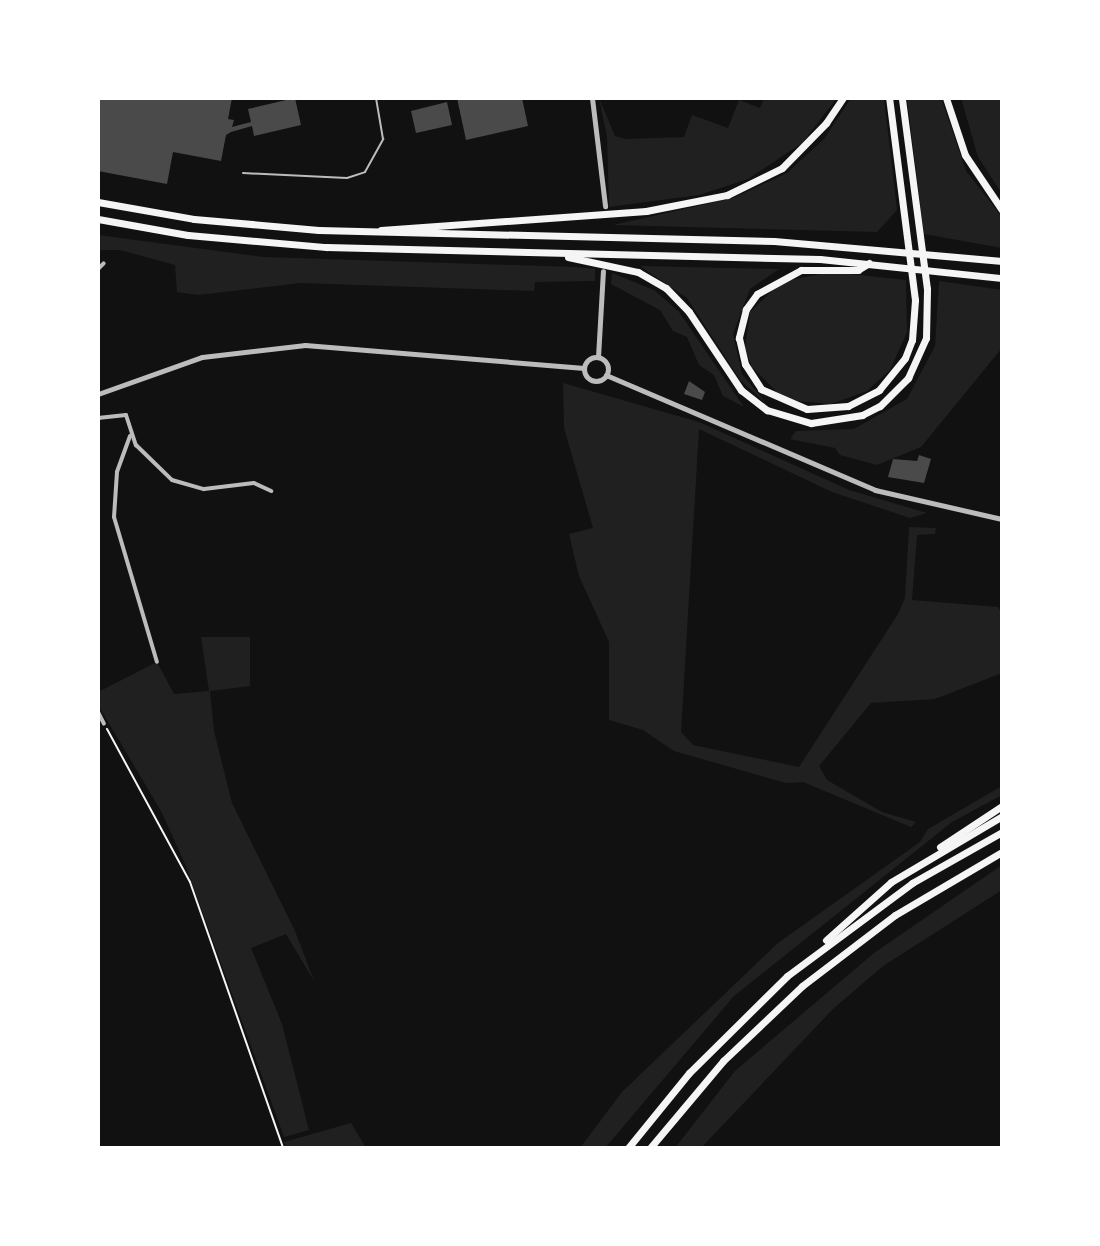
<!DOCTYPE html>
<html>
<head>
<meta charset="utf-8">
<style>
	body { margin:0 }
	#map { position:relative; width:1100px; height:1246px; overflow:hidden; background:#111; font-family:"DM Sans",sans-serif }
	div>[style] { position:absolute }
	.green>* { inset:0; background:#202020 }
	.building>* { inset:0; background:#4a4a4a }
	.path>* { height:2px; margin:-1px; padding:0 1px; transform-origin:1px; border-radius:1px; background:#f5f5f5 }
	.service>* { height:2px; margin:-1px; padding:0 1px; transform-origin:1px; border-radius:1px; background:#bcbcbc }
	.minor>* { height:4px; margin:-2px; padding:0 2px; transform-origin:2px; border-radius:2px; background:#bcbcbc }
	.tertiary>* { height:5px; margin:-2.5px; padding:0 2.5px; transform-origin:2.5px; border-radius:2.5px; background:#bcbcbc }
	.tertiary>.ring { margin:-2.5px; padding:0; box-sizing:content-box; background:none; border:5px solid #bcbcbc; border-radius:50% }
	.motorway>* { height:7px; margin:-3.5px; padding:0 3.5px; transform-origin:3.5px; border-radius:3.5px; background:#f5f5f5 }
	span { translate:-50% -50%; white-space:nowrap; text-align:center; line-height:1.15; -webkit-text-stroke:6px #fff; paint-order:stroke }
	.frame { position:absolute; inset:0; border:100px solid #fff; pointer-events:none }
</style>
</head>
<body>
<div id="map">
	<div class="green">
		<div style="clip-path:polygon(599px 98px,615px 136px,626px 139px,684px 137px,692px 115px,728px 128px,739px 100px,760px 108px,764px 98px,837px 98px,802px 143px,748px 179px,699px 195px,609px 207px,607px 137px)"></div>
		<div style="clip-path:polygon(851px 98px,884px 98px,897px 210px,877px 232px,613px 225px,733px 198px,787px 173px,824px 139px)"></div>
		<div style="clip-path:polygon(907px 98px,941px 98px,966px 171px,1002px 217px,1002px 248px,924px 234px)"></div>
		<div style="clip-path:polygon(961px 98px,1002px 98px,1002px 194px,978px 157px)"></div>
		<div style="clip-path:polygon(98px 235px,264px 257px,575px 267px,595px 269px,595px 281px,535px 282px,534px 291px,300px 283px,198px 295px,177px 292px,175px 265px,120px 250px,98px 250px)"></div>
		<div style="clip-path:polygon(640px 266px,779px 269px,750px 289px,733px 334px,742px 374px,767px 404px,740px 380px,687px 298px)"></div>
		<div style="clip-path:polygon(830px 272px,906px 280px,907px 332px,890px 370px,867px 391px,831px 404px,798px 401px,778px 393px,752px 367px,745px 349px,750px 312px,781px 282px)"></div>
		<div style="clip-path:polygon(612px 273px,654px 290px,679px 312px,744px 407px,723px 396px,714px 375px,699px 365px,687px 337px,673px 331px,660px 310px,611px 284px)"></div>
		<div style="clip-path:polygon(939px 281px,1002px 290px,1002px 348px,921px 447px,877px 465px,840px 455px,835px 448px,790px 439px,796px 431px,854px 429px,907px 399px,935px 346px)"></div>
		<div style="clip-path:polygon(563px 383px,699px 422px,849px 490px,927px 513px,910px 518px,832px 492px,699px 429px,681px 732px,693px 745px,799px 767px,898px 614px,905px 598px,909px 527px,936px 528px,935px 534px,917px 535px,912px 600px,998px 607px,1002px 613px,1002px 673px,935px 699px,871px 703px,819px 766px,827px 780px,882px 812px,916px 822px,911px 827px,803px 782px,786px 783px,674px 751px,643px 730px,609px 720px,609px 642px,579px 576px,569px 534px,593px 528px,564px 428px)"></div>
		<div style="clip-path:polygon(201px 637px,250px 637px,250px 686px,210px 691px,214px 731px,232px 803px,295px 931px,314px 981px,286px 934px,251px 948px,282px 1024px,309px 1130px,284px 1137px,185px 864px,161px 811px,98px 705px,98px 692px,157px 662px,174px 694px,209px 691px)"></div>
		<div style="clip-path:polygon(1002px 786px,1002px 795px,952px 822px,734px 996px,605px 1148px,580px 1148px,622px 1092px,778px 943px,920px 842px,928px 829px)"></div>
		<div style="clip-path:polygon(1002px 865px,1002px 890px,883px 966px,833px 1009px,701px 1148px,675px 1148px,735px 1071px,874px 953px)"></div>
		<div style="clip-path:polygon(351px 1123px,366px 1148px,286px 1148px,284px 1142px)"></div>
	</div>
	<div class="building">
		<div style="clip-path:polygon(98px 98px,232px 98px,228px 119px,234px 120px,232px 127px,251px 122px,248px 109px,295px 98px,301px 125px,254px 136px,252px 126px,231px 132px,226px 135px,221px 161px,173px 152px,167px 184px,98px 171px)"></div>
		<div style="clip-path:polygon(457px 98px,522px 98px,528px 126px,466px 140px)"></div>
		<div style="clip-path:polygon(447px 102px,452px 125px,416px 133px,411px 111px)"></div>
		<div style="clip-path:polygon(689px 381px,705px 392px,702px 400px,684px 394px)"></div>
		<div style="clip-path:polygon(919px 455px,931px 459px,924px 483px,888px 477px,893px 459px,917px 461px)"></div>
	</div>
	<div class="path">
		<div style="left:107px;top:729px;width:174px;rotate:61.5deg"></div>
		<div style="left:190px;top:882px;width:282px;rotate:70.7deg"></div>
	</div>
	<div class="service">
		<div style="left:243px;top:173px;width:104px;rotate:2.8deg"></div>
		<div style="left:347px;top:178px;width:19px;rotate:-18deg"></div>
		<div style="left:365px;top:172px;width:38px;rotate:-61deg"></div>
		<div style="left:383px;top:139px;width:42px;rotate:-99.7deg"></div>
	</div>
	<div class="minor">
		<div style="left:98px;top:269px;width:8px;rotate:-45deg"></div>
		<div style="left:98px;top:418px;width:28px;rotate:-6deg"></div>
		<div style="left:126px;top:415px;width:32px;rotate:72deg"></div>
		<div style="left:136px;top:445px;width:50px;rotate:44.2deg"></div>
		<div style="left:172px;top:480px;width:33px;rotate:16deg"></div>
		<div style="left:204px;top:489px;width:50px;rotate:-6.8deg"></div>
		<div style="left:254px;top:483px;width:19px;rotate:25deg"></div>
		<div style="left:130px;top:436px;width:38px;rotate:110deg"></div>
		<div style="left:117px;top:472px;width:45px;rotate:93.8deg"></div>
		<div style="left:114px;top:517px;width:151px;rotate:73.5deg"></div>
		<div style="left:98px;top:712px;width:13px;rotate:63deg"></div>
	</div>
	<div class="tertiary">
		<div style="left:592px;top:98px;width:109px;rotate:83.1deg"></div>
		<div style="left:598px;top:357px;width:86px;rotate:-86.7deg"></div>
		<div class="ring" style="left:584px;top:357px;width:19px;height:19px"></div>
		<div style="left:606px;top:375px;width:293px;rotate:23.1deg"></div>
		<div style="left:875px;top:490px;width:130px;rotate:12.9deg"></div>
		<div style="left:98px;top:394px;width:110px;rotate:-19.6deg"></div>
		<div style="left:202px;top:357px;width:104px;rotate:-6.6deg"></div>
		<div style="left:305px;top:345px;width:280px;rotate:4.7deg"></div>
	</div>
	<div class="motorway">
		<div style="left:946px;top:98px;width:60px;rotate:71.6deg"></div>
		<div style="left:965px;top:155px;width:66px;rotate:56.1deg"></div>
		<div style="left:98px;top:202px;width:97px;rotate:10deg"></div>
		<div style="left:194px;top:219px;width:125px;rotate:5deg"></div>
		<div style="left:319px;top:230px;width:455px;rotate:1.4deg"></div>
		<div style="left:774px;top:241px;width:229px;rotate:5deg"></div>
		<div style="left:98px;top:219px;width:91px;rotate:10.1deg"></div>
		<div style="left:188px;top:235px;width:139px;rotate:5deg"></div>
		<div style="left:326px;top:247px;width:494px;rotate:1.4deg"></div>
		<div style="left:820px;top:259px;width:183px;rotate:6deg"></div>
		<div style="left:381px;top:230px;width:266px;rotate:-4.1deg"></div>
		<div style="left:646px;top:211px;width:83px;rotate:-11.2deg"></div>
		<div style="left:727px;top:195px;width:61px;rotate:-26.1deg"></div>
		<div style="left:782px;top:168px;width:63px;rotate:-45.6deg"></div>
		<div style="left:826px;top:123px;width:30px;rotate:-56deg"></div>
		<div style="left:568px;top:257px;width:72px;rotate:12.1deg"></div>
		<div style="left:638px;top:272px;width:32px;rotate:30deg"></div>
		<div style="left:666px;top:288px;width:33px;rotate:46deg"></div>
		<div style="left:689px;top:312px;width:94px;rotate:56.3deg"></div>
		<div style="left:741px;top:390px;width:33px;rotate:38deg"></div>
		<div style="left:767px;top:410px;width:46px;rotate:16.5deg"></div>
		<div style="left:811px;top:423px;width:52px;rotate:-8.9deg"></div>
		<div style="left:862px;top:415px;width:20px;rotate:-27deg"></div>
		<div style="left:880px;top:406px;width:40px;rotate:-45deg"></div>
		<div style="left:908px;top:378px;width:44px;rotate:-65.8deg"></div>
		<div style="left:926px;top:338px;width:49px;rotate:-88.8deg"></div>
		<div style="left:927px;top:289px;width:193px;rotate:-97.5deg"></div>
		<div style="left:869px;top:263px;width:13px;rotate:148deg"></div>
		<div style="left:858px;top:270px;width:57px;rotate:180deg"></div>
		<div style="left:801px;top:270px;width:50px;rotate:151.4deg"></div>
		<div style="left:757px;top:294px;width:19px;rotate:126deg"></div>
		<div style="left:746px;top:309px;width:30px;rotate:104deg"></div>
		<div style="left:739px;top:338px;width:27px;rotate:77deg"></div>
		<div style="left:745px;top:364px;width:30px;rotate:57deg"></div>
		<div style="left:761px;top:389px;width:50px;rotate:23.5deg"></div>
		<div style="left:807px;top:409px;width:41px;rotate:-4.2deg"></div>
		<div style="left:848px;top:406px;width:35px;rotate:-27deg"></div>
		<div style="left:879px;top:390px;width:41px;rotate:-50.9deg"></div>
		<div style="left:905px;top:358px;width:19px;rotate:-69deg"></div>
		<div style="left:912px;top:340px;width:40px;rotate:-85.7deg"></div>
		<div style="left:915px;top:300px;width:204px;rotate:-97.3deg"></div>
		<div style="left:940px;top:847px;width:74px;rotate:-33.5deg"></div>
		<div style="left:826px;top:940px;width:87px;rotate:-41.7deg"></div>
		<div style="left:891px;top:882px;width:129px;rotate:-30.7deg"></div>
		<div style="left:628px;top:1148px;width:97px;rotate:-50.9deg"></div>
		<div style="left:689px;top:1073px;width:138px;rotate:-44.7deg"></div>
		<div style="left:787px;top:976px;width:156px;rotate:-36.6deg"></div>
		<div style="left:912px;top:883px;width:103px;rotate:-29.5deg"></div>
		<div style="left:650px;top:1148px;width:114px;rotate:-50deg"></div>
		<div style="left:723px;top:1061px;width:109px;rotate:-43.5deg"></div>
		<div style="left:802px;top:986px;width:117px;rotate:-37.4deg"></div>
		<div style="left:895px;top:915px;width:124px;rotate:-30.5deg"></div>
	</div>
	<div class="frame"></div>
</div>
</body>
</html>
